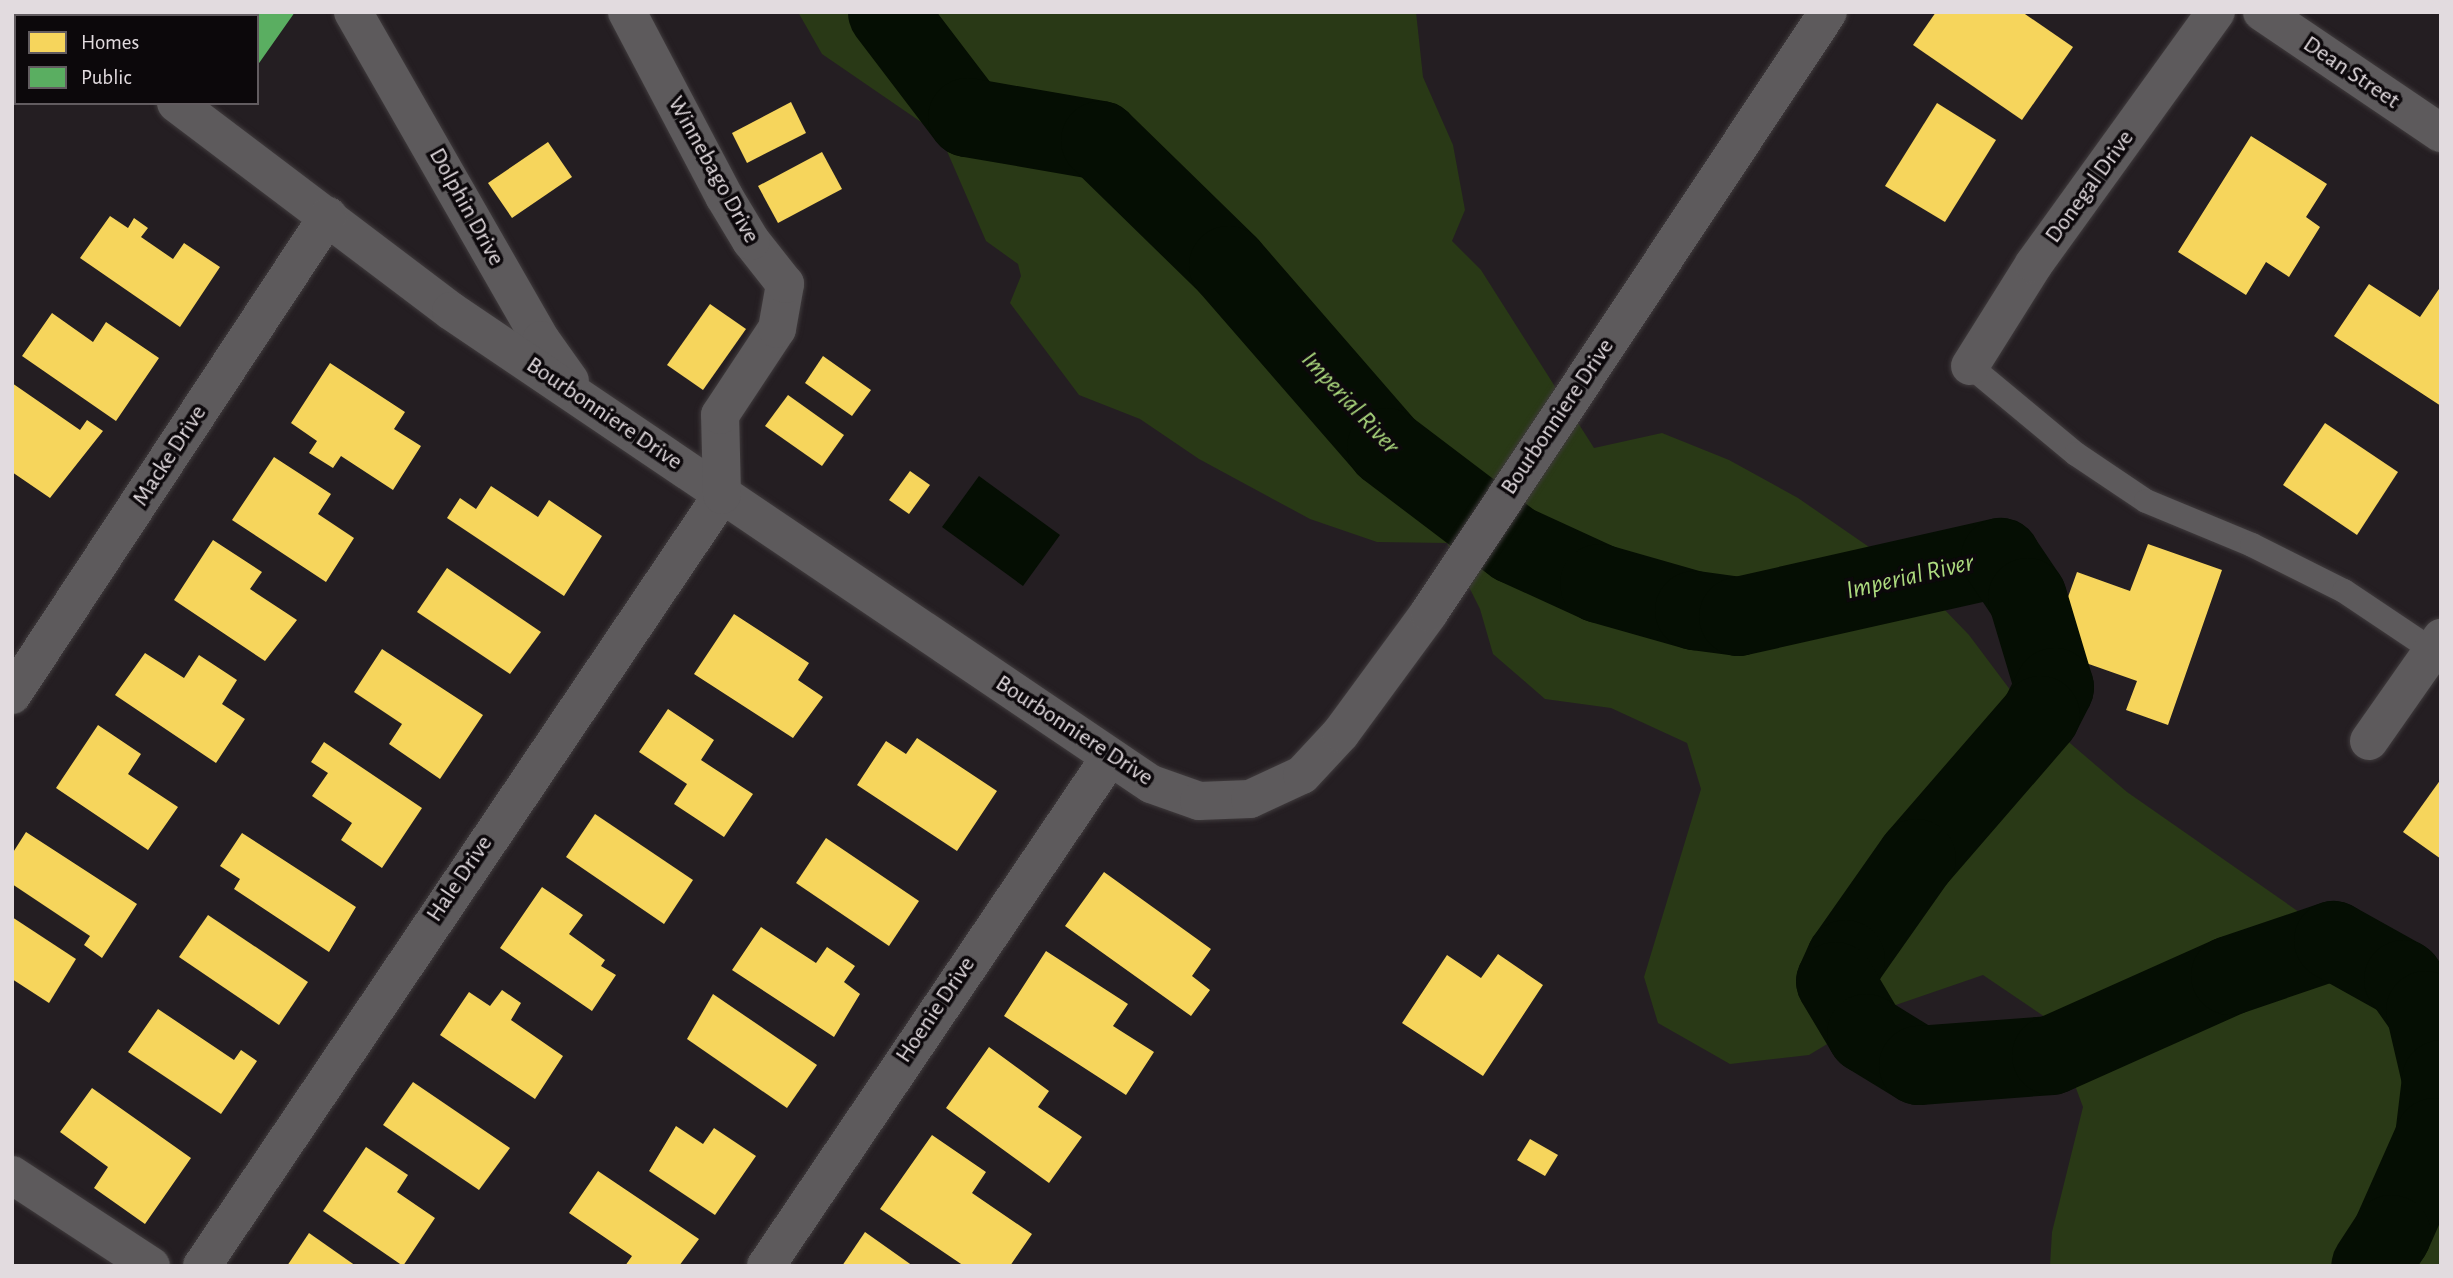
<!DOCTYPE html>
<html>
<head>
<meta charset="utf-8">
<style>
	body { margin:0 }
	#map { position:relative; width:2453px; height:1278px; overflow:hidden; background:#241e22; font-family:"Alegreya Sans",sans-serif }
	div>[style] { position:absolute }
	.green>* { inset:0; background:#293916 }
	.water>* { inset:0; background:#050e03 }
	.homes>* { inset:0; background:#f6d55c }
	.public>* { inset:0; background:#5aae61 }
	.river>* { height:79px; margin:-39.5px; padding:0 39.5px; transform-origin:39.5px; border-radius:39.5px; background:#050e03 }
	.roads { filter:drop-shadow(0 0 2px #403b3d) drop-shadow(0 0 2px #403b3d) }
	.service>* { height:24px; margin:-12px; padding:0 12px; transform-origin:12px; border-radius:12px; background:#5d5a5c }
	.minor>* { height:38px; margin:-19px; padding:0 19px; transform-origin:19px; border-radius:19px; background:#5d5a5c }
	span { translate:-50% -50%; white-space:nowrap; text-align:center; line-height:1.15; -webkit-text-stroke:7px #0c080b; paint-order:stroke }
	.street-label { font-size:24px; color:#e2dbdf }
	.water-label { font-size:26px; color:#addb7f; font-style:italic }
	.frame { position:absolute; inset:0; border:14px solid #e2dbdf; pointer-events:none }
	.legend { position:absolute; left:14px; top:14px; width:245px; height:91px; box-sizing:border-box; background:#0c080b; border:2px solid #625c60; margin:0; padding:9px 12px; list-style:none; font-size:21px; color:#e2dbdf }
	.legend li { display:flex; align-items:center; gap:14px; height:35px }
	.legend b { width:35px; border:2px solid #625c60 }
</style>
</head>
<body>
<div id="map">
	<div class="green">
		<div style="clip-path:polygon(798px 12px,1416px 12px,1423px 77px,1453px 145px,1465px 210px,1452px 241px,1481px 270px,1594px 448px,1662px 433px,1729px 460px,1798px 498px,1914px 578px,1969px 635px,2014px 695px,2127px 792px,2441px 1011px,2441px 1266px,2050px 1266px,2052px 1232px,2083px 1107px,2051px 1021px,1983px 975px,1887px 1008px,1809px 1055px,1730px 1064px,1658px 1023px,1644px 977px,1701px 789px,1687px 743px,1611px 708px,1545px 699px,1493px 654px,1480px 609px,1447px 543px,1377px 542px,1310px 519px,1199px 459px,1140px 419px,1079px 395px,1010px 303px,1021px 276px,1018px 264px,986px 241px,940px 135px,822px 54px)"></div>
	</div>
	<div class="water">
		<div style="clip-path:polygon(979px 476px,1060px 535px,1023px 586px,942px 527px)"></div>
	</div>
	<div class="homes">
		<div style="clip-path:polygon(1936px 12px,2022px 12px,2073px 47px,2022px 120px,1913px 45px)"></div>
		<div style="clip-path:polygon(791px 102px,806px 133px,747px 163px,732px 133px)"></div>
		<div style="clip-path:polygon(1937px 103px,1996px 140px,1945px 222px,1885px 186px)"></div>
		<div style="clip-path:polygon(2251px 136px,2327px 184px,2306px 217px,2320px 227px,2289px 277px,2266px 262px,2246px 295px,2178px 252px)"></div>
		<div style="clip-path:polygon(548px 142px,572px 177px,512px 218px,488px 183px)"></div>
		<div style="clip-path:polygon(822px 152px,842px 189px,778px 223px,758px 186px)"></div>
		<div style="clip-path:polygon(110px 216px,128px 228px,134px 218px,148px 228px,141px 237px,173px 259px,184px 243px,220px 267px,180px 327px,80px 258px)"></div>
		<div style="clip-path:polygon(2369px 284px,2420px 317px,2441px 286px,2441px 406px,2334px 336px)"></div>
		<div style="clip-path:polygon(710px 304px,746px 329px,703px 390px,667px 365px)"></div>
		<div style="clip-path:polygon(52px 313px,93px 342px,106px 322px,159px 358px,116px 421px,22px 356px)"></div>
		<div style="clip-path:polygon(823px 356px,871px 390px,852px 416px,805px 383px)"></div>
		<div style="clip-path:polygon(330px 363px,405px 412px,394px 429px,421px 446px,393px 490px,341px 456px,333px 468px,309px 453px,317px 441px,291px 423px)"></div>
		<div style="clip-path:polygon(12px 383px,80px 430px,87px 420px,103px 431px,50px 498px,12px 472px)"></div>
		<div style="clip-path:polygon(788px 395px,844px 435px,822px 466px,765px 426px)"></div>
		<div style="clip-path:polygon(2325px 423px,2398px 472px,2357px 535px,2283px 485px)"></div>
		<div style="clip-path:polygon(274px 457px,331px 494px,318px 514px,354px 538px,326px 582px,232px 520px)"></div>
		<div style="clip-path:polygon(910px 471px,930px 485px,909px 514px,889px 500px)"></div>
		<div style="clip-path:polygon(491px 486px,538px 517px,549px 500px,602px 536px,564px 596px,447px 518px,460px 498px,476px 509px)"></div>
		<div style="clip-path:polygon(213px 540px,262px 572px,250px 589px,297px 620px,265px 661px,174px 600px)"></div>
		<div style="clip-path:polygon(2148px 544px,2222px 570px,2168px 725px,2126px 710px,2137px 681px,2049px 650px,2077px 572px,2130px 591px)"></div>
		<div style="clip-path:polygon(447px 568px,541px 632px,510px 674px,417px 612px)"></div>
		<div style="clip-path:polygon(734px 614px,809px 663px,798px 680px,823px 697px,793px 738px,694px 674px)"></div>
		<div style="clip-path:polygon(382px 649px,483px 715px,440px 779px,389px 744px,402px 724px,354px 692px)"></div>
		<div style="clip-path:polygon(145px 653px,184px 678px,199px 655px,237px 680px,222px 704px,245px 719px,216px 763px,115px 695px)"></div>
		<div style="clip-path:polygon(668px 709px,714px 740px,701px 760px,753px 794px,724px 837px,674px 804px,687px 784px,639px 752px)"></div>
		<div style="clip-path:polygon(98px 725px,141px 754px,128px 774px,178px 807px,148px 850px,56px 788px)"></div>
		<div style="clip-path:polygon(917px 738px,997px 791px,957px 851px,857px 785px,886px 741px,906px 754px)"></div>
		<div style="clip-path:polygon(324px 742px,422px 808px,382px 868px,341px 840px,352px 823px,312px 796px,328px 773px,311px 762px)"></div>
		<div style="clip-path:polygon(2441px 779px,2441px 859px,2403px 832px)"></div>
		<div style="clip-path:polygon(595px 814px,693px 880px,664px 924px,566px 857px)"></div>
		<div style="clip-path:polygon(26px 832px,137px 904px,102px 958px,84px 945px,90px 936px,12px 884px,12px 854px)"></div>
		<div style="clip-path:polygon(242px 833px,356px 907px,329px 952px,234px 889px,240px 879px,220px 866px)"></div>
		<div style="clip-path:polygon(826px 838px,919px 901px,889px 946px,796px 883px)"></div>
		<div style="clip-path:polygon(1104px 872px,1211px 949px,1192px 976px,1210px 990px,1191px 1016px,1065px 926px)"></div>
		<div style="clip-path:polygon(542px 887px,583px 915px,569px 934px,605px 960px,601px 966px,616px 975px,592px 1011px,500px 948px)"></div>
		<div style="clip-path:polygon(208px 915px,308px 982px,279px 1025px,179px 957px)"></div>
		<div style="clip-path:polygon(12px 917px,76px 959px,49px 1003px,12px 979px)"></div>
		<div style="clip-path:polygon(761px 927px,816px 963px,827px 947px,855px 966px,844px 982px,860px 994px,834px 1037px,732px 970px)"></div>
		<div style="clip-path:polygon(1046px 951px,1128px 1004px,1113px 1026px,1154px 1052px,1126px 1095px,1004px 1016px)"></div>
		<div style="clip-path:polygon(1498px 954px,1543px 985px,1483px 1076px,1402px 1023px,1447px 955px,1481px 978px)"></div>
		<div style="clip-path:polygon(502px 990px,521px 1003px,511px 1020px,563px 1056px,535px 1099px,440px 1035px,469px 992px,490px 1006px)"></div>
		<div style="clip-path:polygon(713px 994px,817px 1065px,787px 1108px,687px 1039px)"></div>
		<div style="clip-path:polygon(158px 1009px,234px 1060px,241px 1050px,257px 1061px,221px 1114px,128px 1052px)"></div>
		<div style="clip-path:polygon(989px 1047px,1049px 1091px,1038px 1107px,1082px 1137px,1049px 1183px,946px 1108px)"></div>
		<div style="clip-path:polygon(413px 1082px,510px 1148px,479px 1190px,383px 1125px)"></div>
		<div style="clip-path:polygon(92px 1088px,191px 1158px,145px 1224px,94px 1188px,108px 1167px,60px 1132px)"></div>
		<div style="clip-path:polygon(676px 1126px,703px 1144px,714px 1128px,756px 1156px,715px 1215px,649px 1171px)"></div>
		<div style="clip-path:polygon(932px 1135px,986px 1172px,972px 1193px,1032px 1234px,1010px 1266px,964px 1266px,880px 1209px)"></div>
		<div style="clip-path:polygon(1530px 1139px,1558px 1155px,1545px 1176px,1517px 1160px)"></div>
		<div style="clip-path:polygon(366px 1147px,408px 1175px,397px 1192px,435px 1218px,403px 1266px,323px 1211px)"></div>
		<div style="clip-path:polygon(598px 1171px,699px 1239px,679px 1266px,625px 1266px,632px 1256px,569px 1213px)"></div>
		<div style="clip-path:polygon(865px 1232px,913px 1266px,842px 1266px)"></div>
		<div style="clip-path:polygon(309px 1233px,356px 1266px,287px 1266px)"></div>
	</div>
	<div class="public">
		<div style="clip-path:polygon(166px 12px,295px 12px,257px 66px,257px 16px)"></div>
	</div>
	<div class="river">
		<div style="left:887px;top:12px;width:132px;rotate:52.7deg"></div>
		<div style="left:967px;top:117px;width:135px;rotate:9.8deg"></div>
		<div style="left:1100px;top:140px;width:179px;rotate:44.3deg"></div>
		<div style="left:1228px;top:265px;width:241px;rotate:49deg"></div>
		<div style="left:1386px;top:447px;width:161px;rotate:37.2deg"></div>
		<div style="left:1514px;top:544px;width:94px;rotate:24.6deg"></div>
		<div style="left:1599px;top:583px;width:99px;rotate:15.9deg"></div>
		<div style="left:1694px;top:610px;width:44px;rotate:7.8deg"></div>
		<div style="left:1738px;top:616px;width:269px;rotate:-12.7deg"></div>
		<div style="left:2000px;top:557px;width:48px;rotate:56deg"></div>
		<div style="left:2027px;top:597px;width:94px;rotate:73.3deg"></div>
		<div style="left:2054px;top:687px;width:31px;rotate:117deg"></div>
		<div style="left:2040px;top:715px;width:189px;rotate:130.9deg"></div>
		<div style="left:1916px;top:858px;width:123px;rotate:125.1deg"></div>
		<div style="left:1845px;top:959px;width:24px;rotate:114deg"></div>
		<div style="left:1835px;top:981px;width:61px;rotate:59.2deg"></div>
		<div style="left:1866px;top:1033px;width:61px;rotate:31.6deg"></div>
		<div style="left:1918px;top:1065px;width:133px;rotate:-4.3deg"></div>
		<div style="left:2051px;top:1055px;width:196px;rotate:-24.1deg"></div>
		<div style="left:2230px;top:975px;width:109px;rotate:-18.8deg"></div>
		<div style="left:2333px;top:940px;width:80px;rotate:29.1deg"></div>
		<div style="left:2403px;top:979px;width:38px;rotate:55deg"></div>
		<div style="left:2425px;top:1010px;width:71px;rotate:76.9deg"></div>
		<div style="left:2441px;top:1079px;width:58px;rotate:96.9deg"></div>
		<div style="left:2434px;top:1137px;width:106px;rotate:113.9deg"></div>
		<div style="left:2391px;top:1234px;width:38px;rotate:123deg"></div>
	</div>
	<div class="roads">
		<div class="service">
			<div style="left:1970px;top:366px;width:138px;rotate:39.7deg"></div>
			<div style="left:2076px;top:454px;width:84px;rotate:33.9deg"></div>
			<div style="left:2146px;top:501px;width:115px;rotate:22.5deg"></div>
			<div style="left:2252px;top:545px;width:103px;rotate:26.6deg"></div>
			<div style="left:2344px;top:591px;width:106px;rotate:33.8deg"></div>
		</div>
		<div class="minor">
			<div style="left:44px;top:12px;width:6px;rotate:39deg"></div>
			<div style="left:353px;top:12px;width:378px;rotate:60.2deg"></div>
			<div style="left:541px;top:340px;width:50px;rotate:54.7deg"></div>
			<div style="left:2262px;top:12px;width:216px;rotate:34.1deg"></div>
			<div style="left:176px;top:103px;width:345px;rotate:37.1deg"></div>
			<div style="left:451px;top:311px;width:845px;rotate:34.05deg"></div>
			<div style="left:1151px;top:784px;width:51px;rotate:19.5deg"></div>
			<div style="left:1199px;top:801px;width:51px;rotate:-2.2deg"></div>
			<div style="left:1250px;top:799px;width:57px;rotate:-24.8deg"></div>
			<div style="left:1302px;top:775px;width:57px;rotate:-47.1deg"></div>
			<div style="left:1341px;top:733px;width:149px;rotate:-53.7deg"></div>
			<div style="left:1429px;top:613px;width:721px;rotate:-56.42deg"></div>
			<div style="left:1970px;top:366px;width:120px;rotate:-57.9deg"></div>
			<div style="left:2034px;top:264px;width:311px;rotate:-54.2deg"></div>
			<div style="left:12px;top:695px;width:574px;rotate:-56.59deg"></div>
			<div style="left:2369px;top:741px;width:126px;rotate:-55deg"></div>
			<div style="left:12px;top:1175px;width:166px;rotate:33.2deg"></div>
			<div style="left:202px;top:1266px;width:930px;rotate:-56deg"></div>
			<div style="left:722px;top:495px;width:80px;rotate:-91.4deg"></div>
			<div style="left:720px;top:415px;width:103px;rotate:-56.5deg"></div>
			<div style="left:777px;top:329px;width:46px;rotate:-79.9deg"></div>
			<div style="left:785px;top:284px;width:55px;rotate:-128.3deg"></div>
			<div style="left:751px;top:241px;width:52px;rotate:-121deg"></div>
			<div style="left:724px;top:196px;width:208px;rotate:-117.8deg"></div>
			<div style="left:766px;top:1266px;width:614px;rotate:-55.95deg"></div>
		</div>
	</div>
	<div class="street-label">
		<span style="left:2351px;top:73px;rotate:34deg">Dean Street</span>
		<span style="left:713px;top:170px;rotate:61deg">Winnebago Drive</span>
		<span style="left:2090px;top:187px;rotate:-54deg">Donegal Drive</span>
		<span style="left:466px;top:207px;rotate:61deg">Dolphin Drive</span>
		<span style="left:604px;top:414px;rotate:34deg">Bourbonniere Drive</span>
		<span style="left:1558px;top:417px;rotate:-56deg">Bourbonniere Drive</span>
		<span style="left:170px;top:456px;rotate:-57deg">Macke Drive</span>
		<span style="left:1074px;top:731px;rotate:33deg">Bourbonniere Drive</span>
		<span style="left:460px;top:879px;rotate:-56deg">Hale Drive</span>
		<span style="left:936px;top:1010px;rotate:-56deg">Hoenie Drive</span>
	</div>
	<div class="water-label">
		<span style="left:1350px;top:403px;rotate:47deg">Imperial River</span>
		<span style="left:1910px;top:577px;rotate:-13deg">Imperial River</span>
	</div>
	<div class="frame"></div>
	<ul class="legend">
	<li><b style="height:19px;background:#f6d55c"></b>Homes</li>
	<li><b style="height:19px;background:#5aae61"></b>Public</li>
	</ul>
</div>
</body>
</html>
